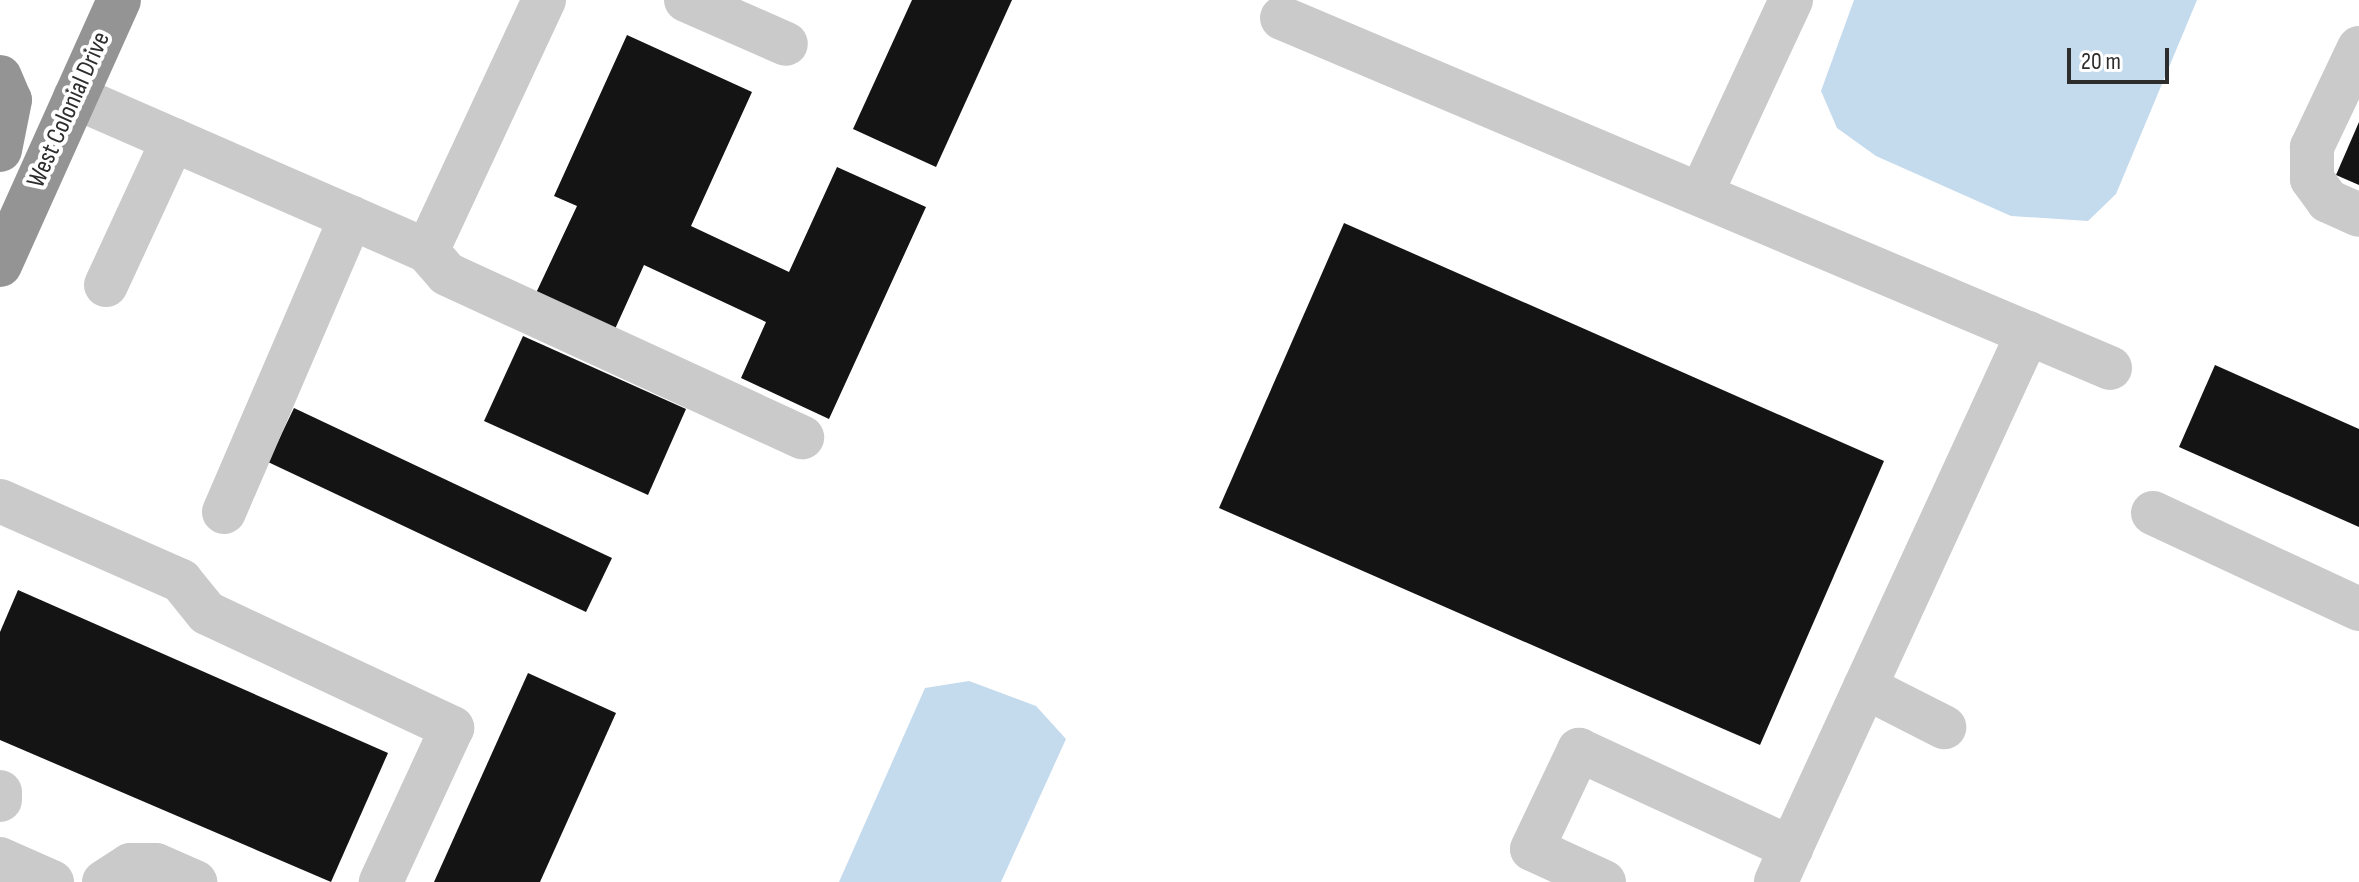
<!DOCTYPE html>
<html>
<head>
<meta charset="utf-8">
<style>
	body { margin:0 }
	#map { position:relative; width:2359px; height:882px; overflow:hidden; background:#fff; font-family:"Sofia Sans Condensed",sans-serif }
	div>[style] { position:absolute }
	.water>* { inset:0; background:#c4daed }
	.building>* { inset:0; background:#141414 }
	.minor>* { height:44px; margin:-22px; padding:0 22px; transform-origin:22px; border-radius:22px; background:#cacaca }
	.highway>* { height:44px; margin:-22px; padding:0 22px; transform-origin:22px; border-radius:22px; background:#949494 }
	span { translate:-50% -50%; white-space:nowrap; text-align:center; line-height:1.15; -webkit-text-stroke:8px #fff; paint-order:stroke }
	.street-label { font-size:26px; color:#2d2d2d }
	.scale { position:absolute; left:2067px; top:48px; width:102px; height:36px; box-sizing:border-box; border:4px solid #2d2d2d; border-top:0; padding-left:10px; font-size:24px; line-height:28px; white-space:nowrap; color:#2d2d2d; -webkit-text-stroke:6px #fff; paint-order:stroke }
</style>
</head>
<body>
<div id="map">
	<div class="water">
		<div style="clip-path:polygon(1854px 0,2197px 0,2116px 194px,2088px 221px,2011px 216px,1876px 156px,1837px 128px,1821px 91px)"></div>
		<div style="clip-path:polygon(969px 681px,1036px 706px,1066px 739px,1001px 882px,839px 882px,925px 688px)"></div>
	</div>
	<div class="building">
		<div style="clip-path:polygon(912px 0,1012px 0,936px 167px,853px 129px)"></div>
		<div style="clip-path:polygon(627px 35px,752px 92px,691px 226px,789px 272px,837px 167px,926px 207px,829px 419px,741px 378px,766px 322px,644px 265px,615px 329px,536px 293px,577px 206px,554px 196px)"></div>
		<div style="clip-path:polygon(2359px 122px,2359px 185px,2336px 175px)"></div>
		<div style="clip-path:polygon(1344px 223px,1884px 461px,1760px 745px,1219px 508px)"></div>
		<div style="clip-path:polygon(523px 336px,686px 409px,648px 495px,484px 421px)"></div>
		<div style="clip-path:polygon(2215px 365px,2359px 429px,2359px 527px,2179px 447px)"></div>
		<div style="clip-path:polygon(294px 408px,612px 558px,586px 612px,268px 462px)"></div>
		<div style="clip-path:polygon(18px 590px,388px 753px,331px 882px,0 740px,0 632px)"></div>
		<div style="clip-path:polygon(528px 673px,616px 713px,540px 882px,434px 882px)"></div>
	</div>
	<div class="minor">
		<div style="left:686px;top:0;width:109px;rotate:23.7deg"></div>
		<div style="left:1282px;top:18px;width:899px;rotate:22.91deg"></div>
		<div style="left:2359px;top:48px;width:110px;rotate:115.4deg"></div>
		<div style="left:2312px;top:147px;width:32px;rotate:90deg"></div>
		<div style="left:2312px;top:179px;width:27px;rotate:54deg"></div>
		<div style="left:2328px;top:201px;width:34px;rotate:24deg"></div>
		<div style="left:75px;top:97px;width:384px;rotate:23.6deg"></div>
		<div style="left:427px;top:251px;width:277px;rotate:-65deg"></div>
		<div style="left:1701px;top:194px;width:214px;rotate:-65.1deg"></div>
		<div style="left:427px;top:251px;width:30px;rotate:49deg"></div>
		<div style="left:447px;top:274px;width:391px;rotate:24.7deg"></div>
		<div style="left:106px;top:285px;width:160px;rotate:-65.2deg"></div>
		<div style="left:0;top:501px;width:198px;rotate:23.8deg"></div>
		<div style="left:181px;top:581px;width:41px;rotate:50.9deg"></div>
		<div style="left:207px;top:613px;width:271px;rotate:25.1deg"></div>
		<div style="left:452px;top:728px;width:170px;rotate:114.8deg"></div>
		<div style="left:224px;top:512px;width:321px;rotate:-66.7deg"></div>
		<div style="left:2153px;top:513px;width:227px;rotate:25deg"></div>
		<div style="left:1865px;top:687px;width:89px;rotate:26.9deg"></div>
		<div style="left:0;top:792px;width:8px;rotate:90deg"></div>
		<div style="left:1791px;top:848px;width:567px;rotate:-65.29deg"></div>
		<div style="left:0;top:859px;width:57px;rotate:23.9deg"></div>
		<div style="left:104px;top:882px;width:31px;rotate:-33deg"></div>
		<div style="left:130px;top:865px;width:26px"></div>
		<div style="left:156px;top:865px;width:43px;rotate:23.6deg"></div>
		<div style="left:1604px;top:882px;width:79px;rotate:-155.4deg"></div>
		<div style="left:1532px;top:849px;width:110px;rotate:-64.6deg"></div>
		<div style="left:1579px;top:750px;width:234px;rotate:24.8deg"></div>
		<div style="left:1791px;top:848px;width:37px;rotate:114deg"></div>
	</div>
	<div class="highway">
		<div style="left:0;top:77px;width:25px;rotate:67deg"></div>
		<div style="left:10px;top:100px;width:51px;rotate:101.3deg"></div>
		<div style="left:0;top:265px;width:290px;rotate:-65.8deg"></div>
	</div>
	<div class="street-label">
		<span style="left:69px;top:110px;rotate:-66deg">West Colonial Drive</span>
	</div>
	<div class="scale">20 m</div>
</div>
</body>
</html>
